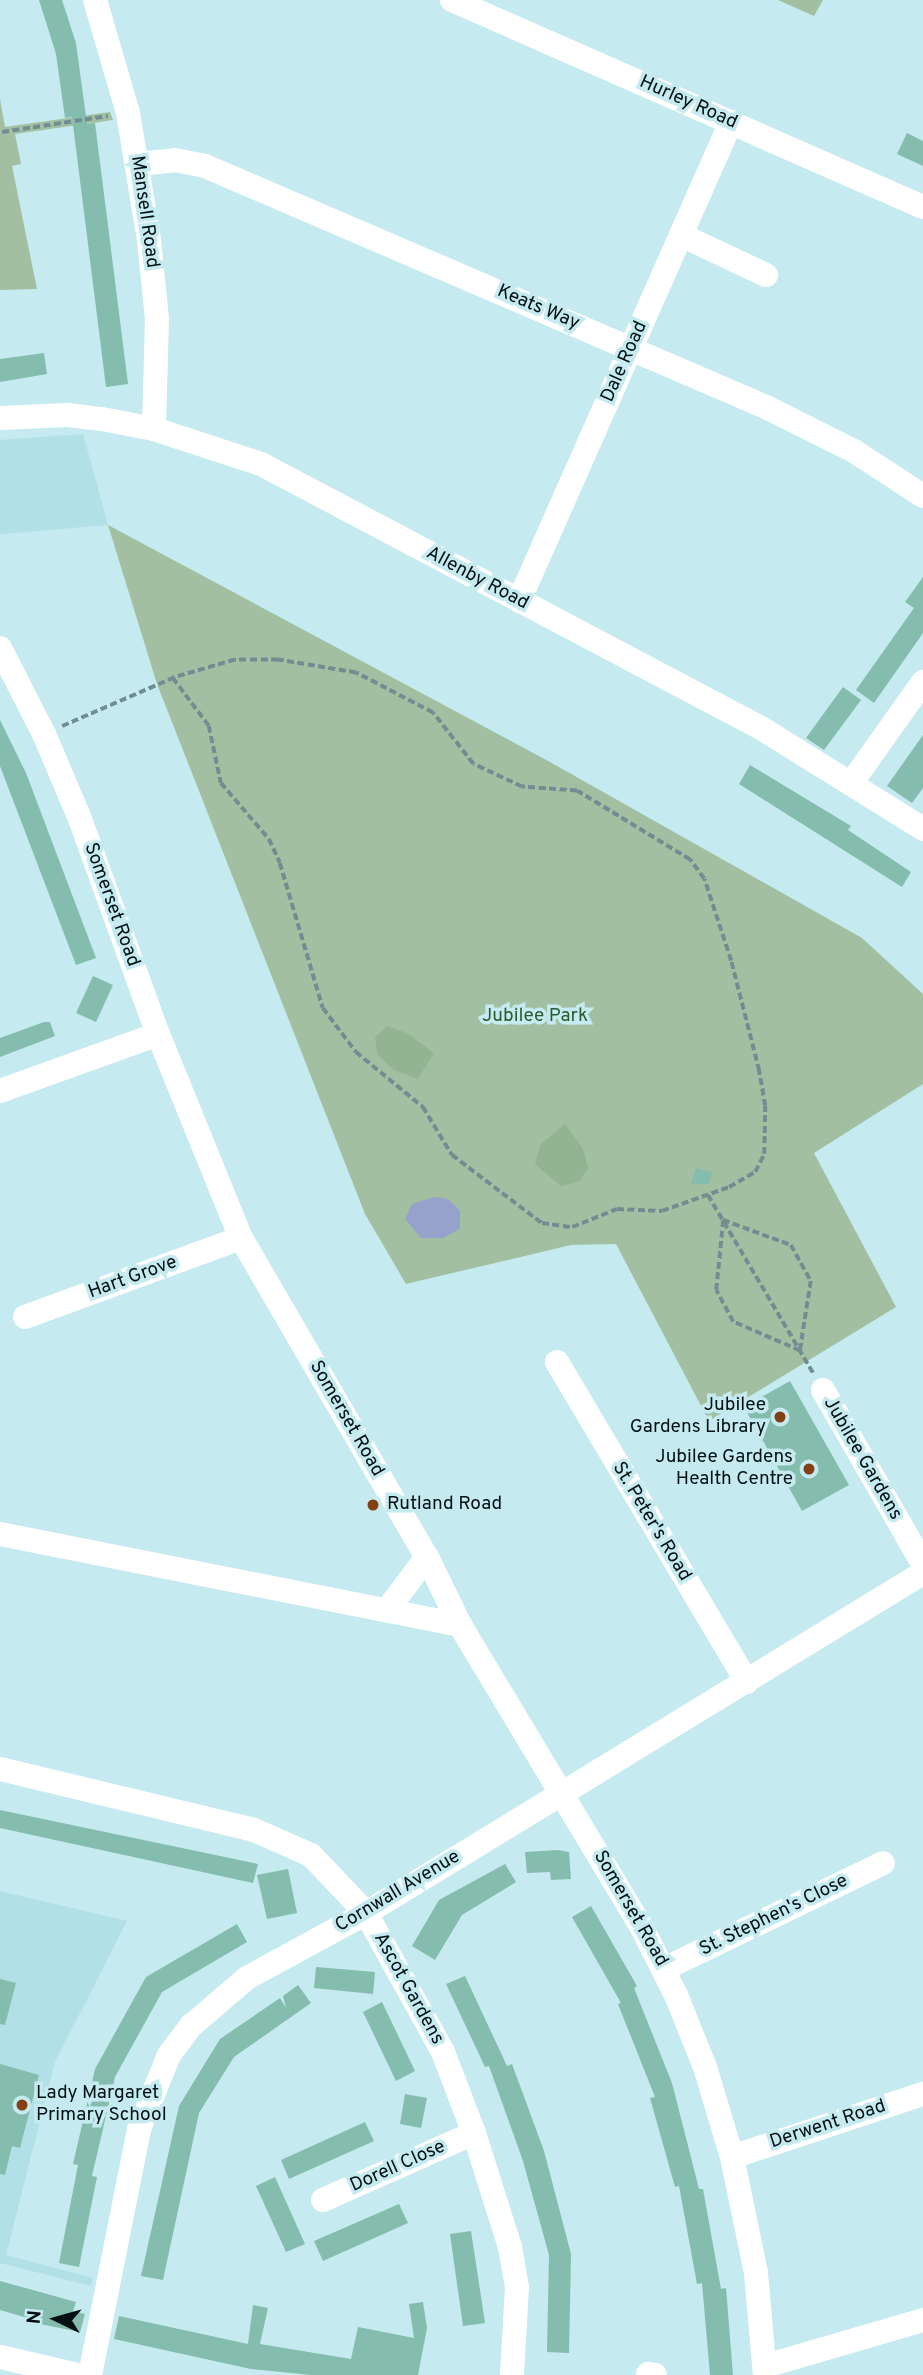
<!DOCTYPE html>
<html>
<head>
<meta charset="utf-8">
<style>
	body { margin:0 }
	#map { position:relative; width:923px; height:2375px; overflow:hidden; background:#c5eaf0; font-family:Overpass,sans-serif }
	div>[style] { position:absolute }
	.built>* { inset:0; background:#b1e0e7 }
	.green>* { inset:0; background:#a2c0a1 }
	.forest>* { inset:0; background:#92b491 }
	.water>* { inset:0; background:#96a2cc }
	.building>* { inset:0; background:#84bcad }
	.path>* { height:3.5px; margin-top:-1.75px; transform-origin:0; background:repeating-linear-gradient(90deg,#728d91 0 7px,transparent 0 10.5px) }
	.minor>* { height:24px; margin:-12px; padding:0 12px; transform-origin:12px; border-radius:12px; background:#fff }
	.dots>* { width:19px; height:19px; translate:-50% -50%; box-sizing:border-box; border:4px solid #c5eaf0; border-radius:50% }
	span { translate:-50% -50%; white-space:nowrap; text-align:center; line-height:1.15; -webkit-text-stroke:7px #c5eaf0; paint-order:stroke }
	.street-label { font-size:19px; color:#041113 }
	.park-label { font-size:19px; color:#2b5b2c }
	.poi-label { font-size:19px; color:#041113 }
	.right { translate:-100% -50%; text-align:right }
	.left { translate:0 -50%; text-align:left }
	.north { position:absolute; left:21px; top:2284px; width:70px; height:70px; -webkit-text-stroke:5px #c5eaf0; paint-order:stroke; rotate:275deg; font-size:19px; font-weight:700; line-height:28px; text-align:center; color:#041113 }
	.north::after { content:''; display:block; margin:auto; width:24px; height:32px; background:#041113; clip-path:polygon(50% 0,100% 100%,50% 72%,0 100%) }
</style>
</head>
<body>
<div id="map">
	<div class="built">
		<div style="clip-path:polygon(83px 434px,108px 525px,0 534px,0 440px)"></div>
		<div style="clip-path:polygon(0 1891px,127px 1921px,55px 2062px,6px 2255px,93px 2278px,91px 2286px,0 2263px)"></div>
	</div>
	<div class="green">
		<div style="clip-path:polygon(778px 0,823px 0,814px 16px)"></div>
		<div style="clip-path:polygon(0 99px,5px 127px,110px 112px,113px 120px,15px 134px,21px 164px,12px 166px,37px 289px,0 290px)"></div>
		<div style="clip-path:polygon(108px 525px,550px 762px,862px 938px,923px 994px,923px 1084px,814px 1153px,896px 1307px,709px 1421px,616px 1244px,571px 1245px,406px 1284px,365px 1214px,157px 684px)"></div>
	</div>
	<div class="forest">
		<div style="clip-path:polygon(387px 1026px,407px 1033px,434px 1053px,418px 1079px,394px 1070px,377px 1054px,375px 1037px)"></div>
		<div style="clip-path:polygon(565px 1124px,583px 1149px,588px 1168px,579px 1182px,561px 1186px,535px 1164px,540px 1145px)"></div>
	</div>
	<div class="water">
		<div style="clip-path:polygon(434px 1197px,448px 1199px,460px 1211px,460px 1229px,443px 1238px,421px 1238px,405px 1219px,412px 1204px)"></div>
	</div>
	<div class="building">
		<div style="clip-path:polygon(39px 0,62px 0,76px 43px,87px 124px,95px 123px,128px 384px,106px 387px,72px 117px,65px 118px,56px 54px)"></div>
		<div style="clip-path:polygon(907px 133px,923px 141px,923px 166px,897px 154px)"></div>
		<div style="clip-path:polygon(44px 353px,47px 374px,0 382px,0 359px)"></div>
		<div style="clip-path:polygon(923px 577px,923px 633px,874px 703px,856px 690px,914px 608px,905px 602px)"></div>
		<div style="clip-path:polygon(843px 687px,861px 700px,824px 750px,806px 738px)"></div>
		<div style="clip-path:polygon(0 720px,26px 773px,96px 958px,76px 965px,0 766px)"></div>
		<div style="clip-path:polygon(923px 735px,923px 788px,912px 803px,887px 786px)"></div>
		<div style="clip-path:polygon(750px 765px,851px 826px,848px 830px,911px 872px,902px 887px,739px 784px)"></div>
		<div style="clip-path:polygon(93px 976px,113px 985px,96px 1022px,76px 1013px)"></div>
		<div style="clip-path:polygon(44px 1022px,50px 1022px,55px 1036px,0 1057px,0 1038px)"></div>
		<div style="clip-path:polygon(696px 1168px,712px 1172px,709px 1184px,691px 1184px)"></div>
		<div style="clip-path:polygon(790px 1381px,849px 1485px,802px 1511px,744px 1407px)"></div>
		<div style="clip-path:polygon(0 1810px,258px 1864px,253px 1883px,0 1828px)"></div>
		<div style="clip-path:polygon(558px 1850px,569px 1852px,571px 1879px,551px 1880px,550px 1872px,527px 1873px,525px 1852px)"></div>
		<div style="clip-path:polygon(505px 1864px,516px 1882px,462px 1915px,435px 1960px,412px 1946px,439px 1900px)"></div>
		<div style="clip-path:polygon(288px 1869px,297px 1913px,267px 1919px,257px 1875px)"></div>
		<div style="clip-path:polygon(591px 1906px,637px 1986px,634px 1988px,672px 2083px,699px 2189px,703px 2189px,721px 2289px,726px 2288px,733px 2375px,710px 2375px,702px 2283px,697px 2284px,679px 2186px,675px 2187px,650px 2098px,655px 2097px,618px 2004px,621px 2003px,572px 1917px)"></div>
		<div style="clip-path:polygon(237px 1924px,247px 1942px,162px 1992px,115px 2077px,92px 2176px,97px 2177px,79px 2267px,59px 2263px,78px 2165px,73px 2164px,95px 2069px,146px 1977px)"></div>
		<div style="clip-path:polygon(316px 1967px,375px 1972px,373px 1994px,314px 1988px)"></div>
		<div style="clip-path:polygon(465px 1976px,507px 2066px,512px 2064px,544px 2151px,571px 2254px,569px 2353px,547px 2352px,549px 2255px,523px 2161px,489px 2066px,485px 2067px,446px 1984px)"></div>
		<div style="clip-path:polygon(0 1979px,16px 1983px,5px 2025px,0 2024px)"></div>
		<div style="clip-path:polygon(298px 1985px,311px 2003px,234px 2057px,199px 2113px,163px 2280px,141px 2276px,179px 2106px,220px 2039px,280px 1998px,286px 2008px,283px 1996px)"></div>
		<div style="clip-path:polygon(382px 2002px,415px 2071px,396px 2081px,363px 2012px)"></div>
		<div style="clip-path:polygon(0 2064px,39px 2075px,20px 2148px,12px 2146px,5px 2175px,0 2174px)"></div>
		<div style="clip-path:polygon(405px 2094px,427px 2098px,421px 2128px,400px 2124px)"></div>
		<div style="clip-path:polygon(365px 2122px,374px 2141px,289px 2179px,281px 2160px)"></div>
		<div style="clip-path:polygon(275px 2177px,305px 2244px,286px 2252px,256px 2186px)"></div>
		<div style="clip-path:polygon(399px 2204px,408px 2223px,323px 2261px,314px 2241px)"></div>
		<div style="clip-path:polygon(471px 2231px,485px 2323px,463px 2326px,450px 2234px)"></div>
		<div style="clip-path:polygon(0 2281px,76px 2302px,73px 2311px,85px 2314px,80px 2332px,30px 2322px,31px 2319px,0 2310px)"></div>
		<div style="clip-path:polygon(423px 2302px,427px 2328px,418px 2375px,311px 2375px,251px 2369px,114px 2339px,119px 2316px,248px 2344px,253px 2305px,268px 2308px,260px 2344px,351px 2359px,358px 2327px,414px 2338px,409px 2304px)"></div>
	</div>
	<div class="path">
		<div style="left:2px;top:132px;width:107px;rotate:-8.6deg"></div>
		<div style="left:62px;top:726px;width:121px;rotate:-23.4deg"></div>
		<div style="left:173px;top:678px;width:60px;rotate:53.1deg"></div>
		<div style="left:209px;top:726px;width:58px;rotate:78.1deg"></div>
		<div style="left:221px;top:783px;width:74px;rotate:49.4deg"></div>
		<div style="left:269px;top:839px;width:26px;rotate:65deg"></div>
		<div style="left:280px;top:863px;width:151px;rotate:73.5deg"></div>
		<div style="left:323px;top:1008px;width:55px;rotate:53.1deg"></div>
		<div style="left:356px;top:1052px;width:87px;rotate:39.4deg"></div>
		<div style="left:423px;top:1107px;width:56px;rotate:58.9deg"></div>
		<div style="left:452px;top:1155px;width:113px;rotate:37.1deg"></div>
		<div style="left:542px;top:1223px;width:30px;rotate:8deg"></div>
		<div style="left:572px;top:1227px;width:48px;rotate:-21.8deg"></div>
		<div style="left:617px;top:1209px;width:45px;rotate:2.5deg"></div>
		<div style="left:662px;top:1211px;width:71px;rotate:-19.7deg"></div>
		<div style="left:729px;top:1187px;width:30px;rotate:-30deg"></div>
		<div style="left:755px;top:1172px;width:20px;rotate:-63deg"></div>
		<div style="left:764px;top:1154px;width:48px;rotate:-88.8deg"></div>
		<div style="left:765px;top:1106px;width:36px;rotate:-100deg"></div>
		<div style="left:759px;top:1071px;width:114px;rotate:-104.3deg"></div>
		<div style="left:731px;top:961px;width:86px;rotate:-108.2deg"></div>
		<div style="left:704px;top:879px;width:24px;rotate:-126deg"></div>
		<div style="left:690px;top:860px;width:132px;rotate:-148.6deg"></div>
		<div style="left:577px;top:791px;width:55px;rotate:-175.8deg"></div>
		<div style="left:522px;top:787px;width:54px;rotate:-154.9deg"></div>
		<div style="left:473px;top:764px;width:65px;rotate:-128.1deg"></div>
		<div style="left:433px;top:713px;width:87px;rotate:-152.5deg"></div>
		<div style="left:356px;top:673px;width:79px;rotate:-170.5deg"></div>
		<div style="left:278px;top:660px;width:43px;rotate:180deg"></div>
		<div style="left:235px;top:660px;width:65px;rotate:163.8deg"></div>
		<div style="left:708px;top:1195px;width:208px;rotate:59.4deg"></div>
		<div style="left:723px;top:1220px;width:72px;rotate:20.2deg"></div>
		<div style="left:791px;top:1245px;width:41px;rotate:60.9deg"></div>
		<div style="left:811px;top:1281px;width:71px;rotate:98.9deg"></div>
		<div style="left:800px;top:1351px;width:73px;rotate:-156.6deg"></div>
		<div style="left:733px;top:1322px;width:36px;rotate:-118deg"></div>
		<div style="left:716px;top:1290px;width:70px;rotate:-84.3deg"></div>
	</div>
	<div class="minor">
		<div style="left:95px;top:0;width:118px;rotate:73.7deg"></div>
		<div style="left:128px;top:113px;width:129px;rotate:80.6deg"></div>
		<div style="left:149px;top:240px;width:79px;rotate:84.2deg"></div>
		<div style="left:157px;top:319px;width:110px;rotate:91.6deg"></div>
		<div style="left:452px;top:0;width:514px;rotate:23.73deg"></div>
		<div style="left:139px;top:164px;width:36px;rotate:-6deg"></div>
		<div style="left:175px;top:160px;width:31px;rotate:11deg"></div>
		<div style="left:205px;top:166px;width:611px;rotate:23.25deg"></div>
		<div style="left:766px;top:407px;width:98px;rotate:26.6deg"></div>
		<div style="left:854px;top:451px;width:82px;rotate:33.1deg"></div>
		<div style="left:681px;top:235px;width:94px;rotate:25.2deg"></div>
		<div style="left:0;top:418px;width:68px;rotate:-2.5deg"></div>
		<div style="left:68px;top:415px;width:34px;rotate:7deg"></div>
		<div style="left:102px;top:419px;width:53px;rotate:10.9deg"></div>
		<div style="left:154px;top:429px;width:113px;rotate:18.1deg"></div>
		<div style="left:261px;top:464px;width:565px;rotate:27.83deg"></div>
		<div style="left:761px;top:728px;width:191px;rotate:31.9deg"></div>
		<div style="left:519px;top:601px;width:524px;rotate:-66.13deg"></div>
		<div style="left:0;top:648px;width:97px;rotate:62.9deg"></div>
		<div style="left:44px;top:734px;width:92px;rotate:67deg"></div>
		<div style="left:80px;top:819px;width:229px;rotate:70.1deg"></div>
		<div style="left:158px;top:1034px;width:220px;rotate:67.9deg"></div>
		<div style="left:241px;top:1238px;width:369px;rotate:59.8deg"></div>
		<div style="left:427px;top:1557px;width:76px;rotate:64.1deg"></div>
		<div style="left:460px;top:1625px;width:356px;rotate:59deg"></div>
		<div style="left:643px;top:1930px;width:73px;rotate:63.1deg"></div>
		<div style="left:676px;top:1995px;width:78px;rotate:68.1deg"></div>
		<div style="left:705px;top:2067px;width:94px;rotate:73.3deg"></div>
		<div style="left:732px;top:2157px;width:118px;rotate:78.3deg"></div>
		<div style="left:756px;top:2273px;width:102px;rotate:85deg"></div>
		<div style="left:852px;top:782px;width:123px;rotate:-54.6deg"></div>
		<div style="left:0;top:1091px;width:168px;rotate:-19.8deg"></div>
		<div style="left:25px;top:1317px;width:230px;rotate:-20.1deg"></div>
		<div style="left:557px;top:1362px;width:372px;rotate:59.3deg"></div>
		<div style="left:823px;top:1390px;width:201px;rotate:60.1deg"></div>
		<div style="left:0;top:1534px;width:469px;rotate:11.2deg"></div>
		<div style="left:388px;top:1609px;width:65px;rotate:-53.1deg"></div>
		<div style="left:0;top:1769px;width:261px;rotate:13.5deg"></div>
		<div style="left:254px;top:1830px;width:62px;rotate:23.7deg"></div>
		<div style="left:311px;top:1855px;width:80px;rotate:46.5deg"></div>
		<div style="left:366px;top:1913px;width:159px;rotate:61deg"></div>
		<div style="left:443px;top:2052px;width:87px;rotate:69.1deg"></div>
		<div style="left:474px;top:2133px;width:120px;rotate:72.5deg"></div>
		<div style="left:510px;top:2247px;width:41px;rotate:80.1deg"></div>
		<div style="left:517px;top:2287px;width:88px;rotate:93.3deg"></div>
		<div style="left:664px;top:1969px;width:243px;rotate:-25.8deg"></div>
		<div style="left:732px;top:2157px;width:201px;rotate:-18.3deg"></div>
		<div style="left:323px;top:2200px;width:165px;rotate:-23.9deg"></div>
		<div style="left:0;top:2357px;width:80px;rotate:13deg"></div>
		<div style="left:765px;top:2366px;width:165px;rotate:-16.2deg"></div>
		<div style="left:648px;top:2374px;width:7px;rotate:8deg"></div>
		<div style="left:90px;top:2375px;width:251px;rotate:-78.7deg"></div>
		<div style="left:139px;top:2129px;width:80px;rotate:-67.9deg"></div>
		<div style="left:169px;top:2055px;width:38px;rotate:-53deg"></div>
		<div style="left:192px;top:2025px;width:72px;rotate:-40.5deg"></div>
		<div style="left:247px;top:1978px;width:136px;rotate:-28.6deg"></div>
		<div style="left:366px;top:1913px;width:653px;rotate:-31.4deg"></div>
	</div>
	<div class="dots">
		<div style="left:780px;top:1417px;background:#844015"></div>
		<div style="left:809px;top:1469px;background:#844015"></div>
		<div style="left:373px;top:1505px;background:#844015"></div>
		<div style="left:22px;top:2105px;background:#844015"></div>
	</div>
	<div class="street-label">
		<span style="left:688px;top:103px;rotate:24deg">Hurley Road</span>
		<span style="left:144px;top:212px;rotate:82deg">Mansell Road</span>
		<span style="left:538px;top:308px;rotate:23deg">Keats Way</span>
		<span style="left:625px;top:362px;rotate:-66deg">Dale Road</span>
		<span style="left:477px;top:579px;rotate:28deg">Allenby Road</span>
		<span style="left:111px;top:905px;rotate:70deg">Somerset Road</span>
		<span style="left:133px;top:1278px;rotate:-20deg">Hart Grove</span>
		<span style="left:346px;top:1419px;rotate:60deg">Somerset Road</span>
		<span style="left:862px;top:1459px;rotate:60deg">Jubilee Gardens</span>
		<span style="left:651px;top:1522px;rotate:59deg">St. Peter's Road</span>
		<span style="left:398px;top:1892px;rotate:-31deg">Cornwall Avenue</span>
		<span style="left:630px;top:1909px;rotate:60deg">Somerset Road</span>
		<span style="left:774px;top:1916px;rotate:-26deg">St. Stephen's Close</span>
		<span style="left:408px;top:1989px;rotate:61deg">Ascot Gardens</span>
		<span style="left:828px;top:2125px;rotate:-18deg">Derwent Road</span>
		<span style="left:398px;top:2167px;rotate:-24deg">Dorell Close</span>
	</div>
	<div class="park-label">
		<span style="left:535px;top:1017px">Jubilee Park</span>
	</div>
	<div class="poi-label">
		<span class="right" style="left:766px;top:1417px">Jubilee<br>Gardens Library</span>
		<span class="right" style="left:793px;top:1469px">Jubilee Gardens<br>Health Centre</span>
		<span class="left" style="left:387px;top:1505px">Rutland Road</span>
		<span class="left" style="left:36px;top:2105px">Lady Margaret<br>Primary School</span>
	</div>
	<div class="north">N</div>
</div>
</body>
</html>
